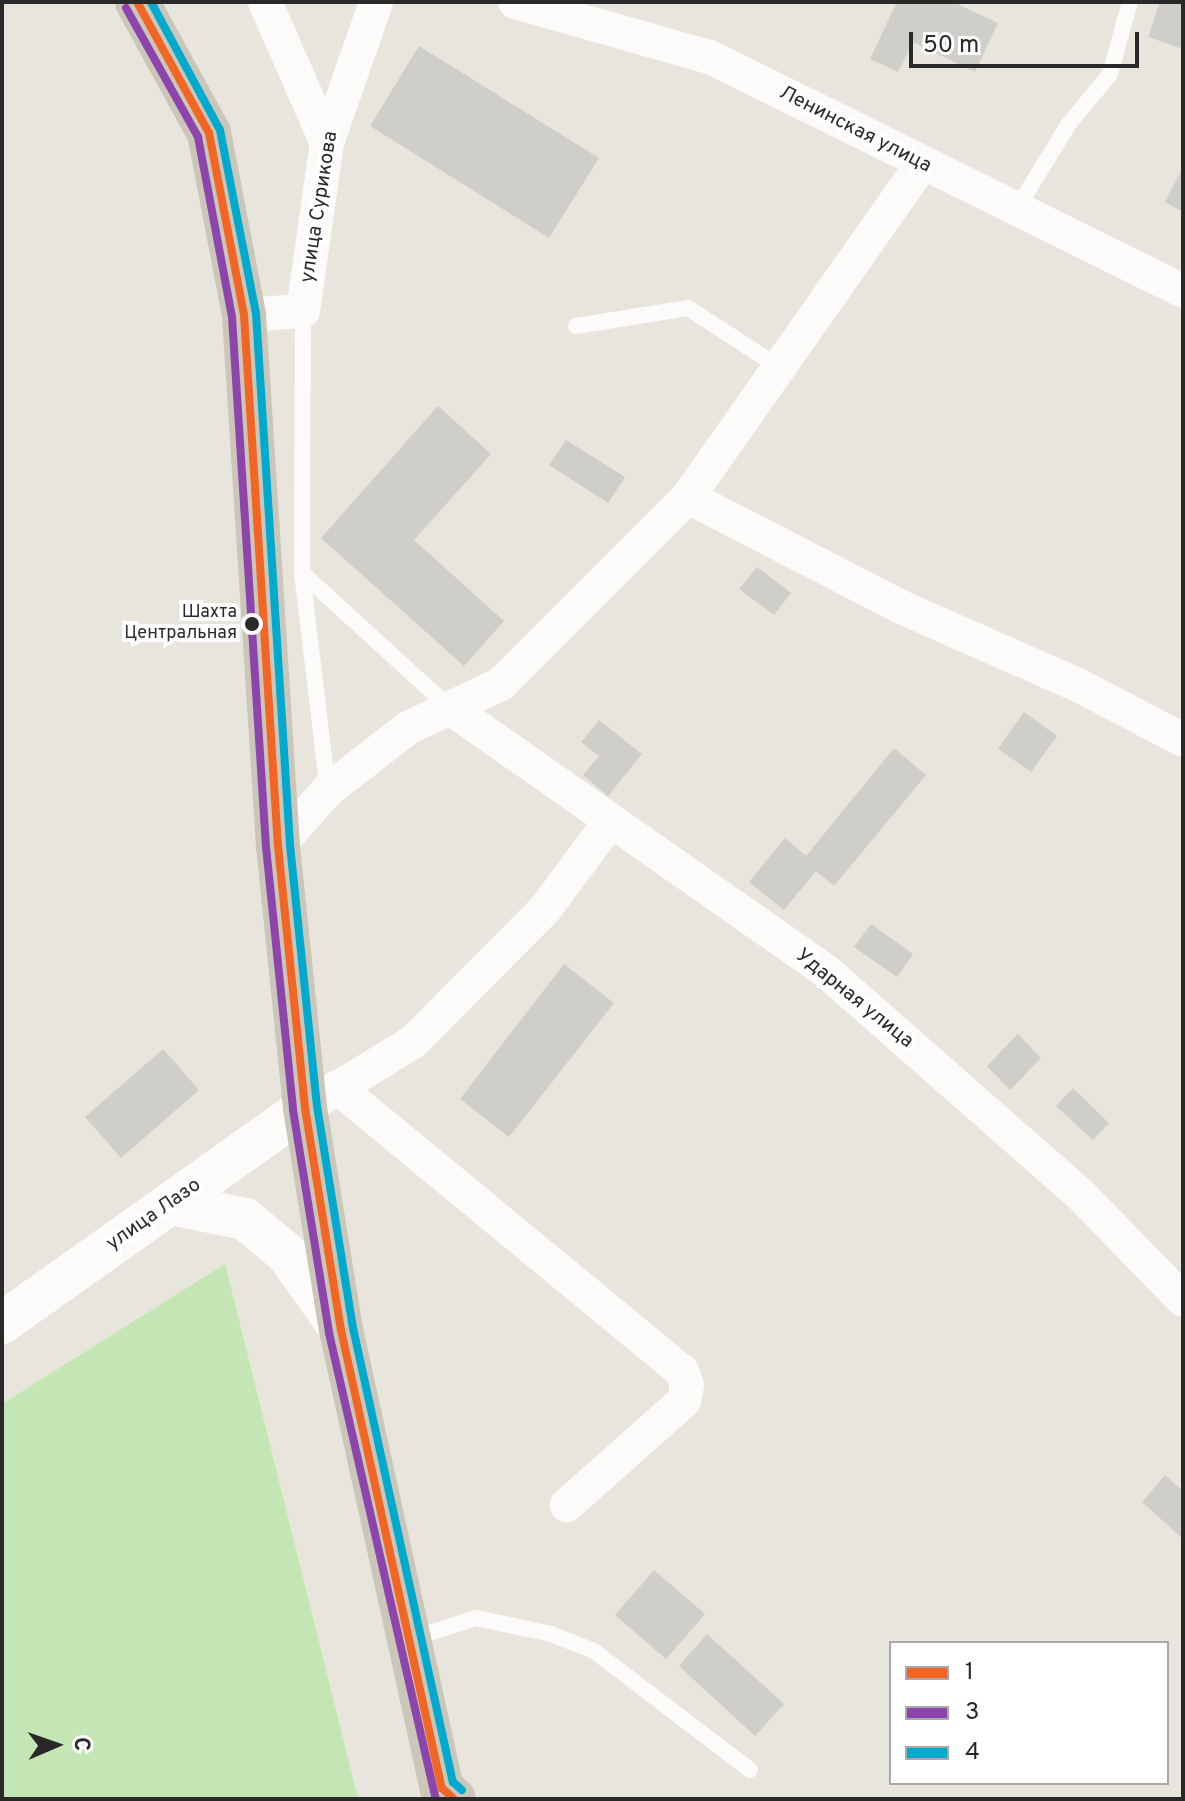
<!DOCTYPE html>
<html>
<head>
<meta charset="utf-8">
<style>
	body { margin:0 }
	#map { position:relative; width:1185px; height:1801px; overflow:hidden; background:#e8e5dd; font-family:Overpass,sans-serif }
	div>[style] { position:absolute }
	.green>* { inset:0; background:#c4e6b4 }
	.building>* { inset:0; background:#d0cec8 }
	.service>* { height:16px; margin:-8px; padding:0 8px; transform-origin:8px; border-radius:8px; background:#fcfbfa }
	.minor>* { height:34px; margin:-17px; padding:0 17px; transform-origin:17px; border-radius:17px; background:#fcfbfa }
	.tertiary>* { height:42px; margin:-21px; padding:0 21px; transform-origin:21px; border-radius:21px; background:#fcfbfa }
	.primary>* { height:44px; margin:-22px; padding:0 22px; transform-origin:22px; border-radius:22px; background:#cac7b8 }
	.bus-1>* { height:8px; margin:-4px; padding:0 4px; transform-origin:4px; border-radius:4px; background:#f26522 }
	.bus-2>* { height:8px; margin:-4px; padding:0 4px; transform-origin:4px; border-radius:4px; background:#8e44ad }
	.bus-3>* { height:8px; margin:-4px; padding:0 4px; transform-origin:4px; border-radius:4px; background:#00a9ce }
	.dots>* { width:22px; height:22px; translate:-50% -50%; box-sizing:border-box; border:4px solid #fff; border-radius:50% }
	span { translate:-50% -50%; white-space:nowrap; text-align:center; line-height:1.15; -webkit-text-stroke:8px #fff; paint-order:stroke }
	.bus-label { font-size:18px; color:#292929 }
	.right { translate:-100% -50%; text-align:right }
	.street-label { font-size:20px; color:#292929 }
	.frame { position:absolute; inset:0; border:4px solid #292929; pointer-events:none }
	.legend { position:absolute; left:889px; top:1641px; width:280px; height:144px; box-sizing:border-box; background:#fff; border:2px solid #a9a9a9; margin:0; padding:10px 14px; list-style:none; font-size:24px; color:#292929 }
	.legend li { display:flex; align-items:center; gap:16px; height:40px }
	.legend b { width:40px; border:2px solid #a9a9a9 }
	.north { position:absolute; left:16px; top:1705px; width:80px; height:80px; -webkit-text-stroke:6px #fff; paint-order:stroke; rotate:88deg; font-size:22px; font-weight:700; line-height:32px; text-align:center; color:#292929 }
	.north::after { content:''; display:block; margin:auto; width:28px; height:36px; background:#292929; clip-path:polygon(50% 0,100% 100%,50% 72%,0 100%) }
	.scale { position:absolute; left:909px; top:32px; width:230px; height:36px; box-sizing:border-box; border:4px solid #292929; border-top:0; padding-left:10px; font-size:24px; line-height:28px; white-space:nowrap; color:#292929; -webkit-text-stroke:6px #fff; paint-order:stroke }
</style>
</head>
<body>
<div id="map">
	<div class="green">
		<div style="clip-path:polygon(225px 1264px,358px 1799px,2px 1799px,2px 1404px)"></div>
	</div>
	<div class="building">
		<div style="clip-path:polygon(897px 2px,953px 2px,998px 23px,975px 72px,913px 42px,898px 72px,870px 59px)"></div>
		<div style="clip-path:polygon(1160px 2px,1183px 2px,1183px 49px,1148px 37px)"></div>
		<div style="clip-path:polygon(419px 46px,599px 158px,549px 238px,370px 126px)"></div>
		<div style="clip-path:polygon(1181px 171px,1183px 172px,1183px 212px,1165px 202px)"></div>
		<div style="clip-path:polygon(438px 406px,491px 454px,414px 540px,504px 621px,464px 666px,321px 538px)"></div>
		<div style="clip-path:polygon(566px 440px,625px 477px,608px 503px,549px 465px)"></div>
		<div style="clip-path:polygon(757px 567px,791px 593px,774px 615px,739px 589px)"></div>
		<div style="clip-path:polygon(1024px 712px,1057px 736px,1031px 772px,998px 749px)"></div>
		<div style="clip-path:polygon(599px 720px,642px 754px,608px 796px,583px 775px,599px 756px,581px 742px)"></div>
		<div style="clip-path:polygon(894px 748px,926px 775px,834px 886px,816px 871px,784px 910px,749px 882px,785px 838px,806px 856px)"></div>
		<div style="clip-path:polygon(871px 924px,913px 954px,897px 977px,854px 947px)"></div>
		<div style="clip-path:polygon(564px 964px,614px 1003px,509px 1137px,460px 1099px)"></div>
		<div style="clip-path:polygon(1018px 1034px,1041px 1058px,1010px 1090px,987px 1066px)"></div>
		<div style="clip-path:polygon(163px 1049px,199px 1090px,121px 1158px,85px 1117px)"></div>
		<div style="clip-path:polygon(1073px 1088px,1109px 1123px,1093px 1140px,1056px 1106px)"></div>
		<div style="clip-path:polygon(1165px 1475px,1183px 1491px,1183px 1539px,1142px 1502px)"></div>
		<div style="clip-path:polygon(654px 1570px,705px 1614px,666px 1659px,615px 1615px)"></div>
		<div style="clip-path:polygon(707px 1634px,784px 1704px,755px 1736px,679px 1666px)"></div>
	</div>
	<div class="service">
		<div style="left:1016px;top:210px;width:100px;rotate:-58.5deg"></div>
		<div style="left:1068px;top:125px;width:66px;rotate:-50.5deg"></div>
		<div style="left:1110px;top:74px;width:75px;rotate:-74.5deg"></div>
		<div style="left:303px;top:311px;width:262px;rotate:90.2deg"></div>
		<div style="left:302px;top:573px;width:219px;rotate:83.2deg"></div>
		<div style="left:576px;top:326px;width:113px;rotate:-9.1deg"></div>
		<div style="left:688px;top:308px;width:108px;rotate:33deg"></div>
		<div style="left:302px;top:573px;width:202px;rotate:42.4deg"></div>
		<div style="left:411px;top:1639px;width:68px;rotate:-17.9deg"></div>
		<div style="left:476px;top:1618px;width:77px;rotate:12deg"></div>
		<div style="left:551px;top:1634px;width:46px;rotate:21.6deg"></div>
		<div style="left:594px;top:1651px;width:196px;rotate:37.3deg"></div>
	</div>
	<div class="minor">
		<div style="left:265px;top:2px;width:154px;rotate:66.3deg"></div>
		<div style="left:515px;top:2px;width:203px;rotate:15.8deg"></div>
		<div style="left:710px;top:57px;width:528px;rotate:26.32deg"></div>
		<div style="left:244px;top:315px;width:59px;rotate:-3.9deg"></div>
		<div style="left:303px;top:311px;width:170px;rotate:-81.9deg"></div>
		<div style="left:327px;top:143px;width:149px;rotate:-70.8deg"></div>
		<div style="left:688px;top:497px;width:240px;rotate:27.3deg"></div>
		<div style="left:901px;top:607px;width:193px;rotate:23.8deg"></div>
		<div style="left:1078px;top:685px;width:119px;rotate:27.6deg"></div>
		<div style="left:453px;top:710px;width:457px;rotate:35deg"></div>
		<div style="left:827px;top:972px;width:335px;rotate:41.3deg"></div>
		<div style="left:1079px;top:1193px;width:149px;rotate:45.8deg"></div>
		<div style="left:278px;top:846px;width:75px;rotate:-48.2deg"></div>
		<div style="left:328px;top:790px;width:101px;rotate:-37.8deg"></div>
		<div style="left:408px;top:728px;width:103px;rotate:-25.3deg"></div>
		<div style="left:501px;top:684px;width:264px;rotate:-45deg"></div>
		<div style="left:688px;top:497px;width:407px;rotate:-54.9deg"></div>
		<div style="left:337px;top:1087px;width:447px;rotate:39.5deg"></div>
		<div style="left:682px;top:1371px;width:15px;rotate:70deg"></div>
		<div style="left:687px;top:1385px;width:16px;rotate:101deg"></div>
		<div style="left:684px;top:1401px;width:157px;rotate:138.4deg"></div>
		<div style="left:320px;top:1099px;width:109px;rotate:-31.5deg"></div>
		<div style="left:413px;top:1042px;width:189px;rotate:-45.2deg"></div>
		<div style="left:546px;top:908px;width:106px;rotate:-53.5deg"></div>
	</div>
	<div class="tertiary">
		<div style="left:171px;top:1204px;width:76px;rotate:11.5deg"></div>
		<div style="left:245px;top:1219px;width:55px;rotate:39.8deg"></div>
		<div style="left:287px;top:1254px;width:93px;rotate:54.6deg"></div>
		<div style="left:2px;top:1323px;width:372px;rotate:-35.4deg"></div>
	</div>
	<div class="primary">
		<div style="left:137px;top:2px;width:149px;rotate:61.2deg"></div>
		<div style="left:209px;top:133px;width:185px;rotate:79.1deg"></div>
		<div style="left:244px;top:315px;width:532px;rotate:86.34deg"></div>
		<div style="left:278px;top:846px;width:263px;rotate:84.1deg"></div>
		<div style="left:305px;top:1108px;width:225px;rotate:80.8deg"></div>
		<div style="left:341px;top:1330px;width:469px;rotate:77.6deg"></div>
		<div style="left:442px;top:1788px;width:16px;rotate:43deg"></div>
	</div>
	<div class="bus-1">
		<div style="left:137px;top:2px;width:149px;rotate:61.2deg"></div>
		<div style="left:209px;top:133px;width:185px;rotate:79.1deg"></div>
		<div style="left:244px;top:315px;width:532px;rotate:86.34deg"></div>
		<div style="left:278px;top:846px;width:263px;rotate:84.1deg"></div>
		<div style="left:305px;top:1108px;width:225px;rotate:80.8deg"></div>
		<div style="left:341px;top:1330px;width:469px;rotate:77.6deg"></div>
		<div style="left:442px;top:1788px;width:16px;rotate:43deg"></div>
	</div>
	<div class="bus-2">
		<div style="left:126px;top:8px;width:148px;rotate:60.8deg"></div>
		<div style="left:198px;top:137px;width:183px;rotate:79.3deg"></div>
		<div style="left:232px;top:317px;width:531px;rotate:86.33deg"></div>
		<div style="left:266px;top:847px;width:264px;rotate:84.1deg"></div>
		<div style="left:293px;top:1110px;width:226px;rotate:80.8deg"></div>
		<div style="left:329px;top:1333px;width:478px;rotate:77.1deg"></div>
	</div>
	<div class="bus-3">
		<div style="left:151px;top:2px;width:145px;rotate:61.7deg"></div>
		<div style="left:220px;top:130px;width:187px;rotate:78.9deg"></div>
		<div style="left:256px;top:313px;width:533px;rotate:86.34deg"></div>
		<div style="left:290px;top:845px;width:262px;rotate:84.1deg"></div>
		<div style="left:317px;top:1106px;width:225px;rotate:80.8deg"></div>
		<div style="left:353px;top:1328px;width:465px;rotate:77.6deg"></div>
		<div style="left:453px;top:1782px;width:12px;rotate:42deg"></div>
	</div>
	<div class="dots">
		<div style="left:252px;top:624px;background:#292929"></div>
	</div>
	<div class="bus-label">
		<span class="right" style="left:237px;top:624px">Шахта<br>Центральная</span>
	</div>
	<div class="street-label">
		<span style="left:855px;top:130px;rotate:27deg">Ленинская улица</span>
		<span style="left:320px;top:207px;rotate:-81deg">улица Сурикова</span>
		<span style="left:854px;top:999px;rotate:39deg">Ударная улица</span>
		<span style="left:154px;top:1215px;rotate:-35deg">улица Лазо</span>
	</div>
	<div class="frame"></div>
	<ul class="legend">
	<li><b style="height:10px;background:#f26522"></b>1</li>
	<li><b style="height:10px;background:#8e44ad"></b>3</li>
	<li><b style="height:10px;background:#00a9ce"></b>4</li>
	</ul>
	<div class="north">С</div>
	<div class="scale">50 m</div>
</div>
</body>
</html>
